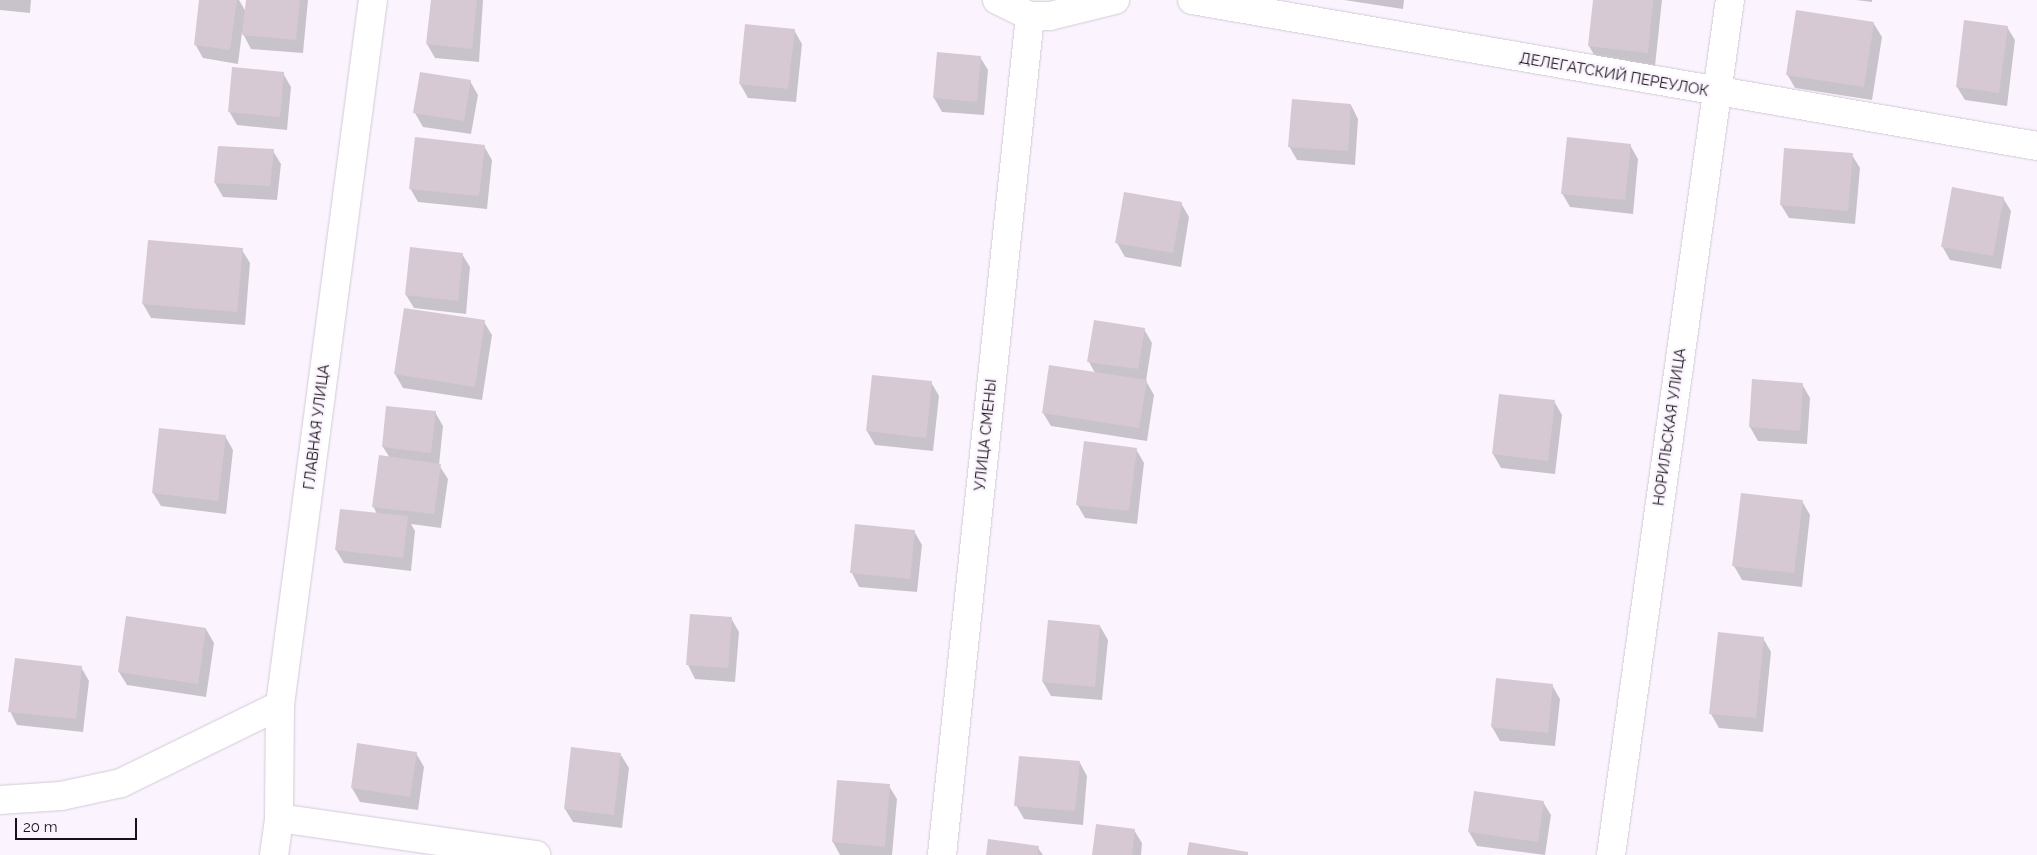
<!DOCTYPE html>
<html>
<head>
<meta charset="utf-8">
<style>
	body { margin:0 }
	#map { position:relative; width:2037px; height:855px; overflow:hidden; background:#fbf4fe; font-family:Raleway,sans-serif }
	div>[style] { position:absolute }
	.shadow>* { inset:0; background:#0003 }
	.building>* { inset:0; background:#d6c9d3 }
	.roads { filter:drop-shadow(0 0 1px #d2cad6) drop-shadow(0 0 1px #d2cad6) }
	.minor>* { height:28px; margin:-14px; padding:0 14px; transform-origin:14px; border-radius:14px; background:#fff }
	span { translate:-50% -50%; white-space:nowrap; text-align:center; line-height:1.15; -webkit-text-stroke:4.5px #fbf4fe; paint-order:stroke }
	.street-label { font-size:15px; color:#171419 }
	.scale { position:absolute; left:15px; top:818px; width:122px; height:22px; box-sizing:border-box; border:2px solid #171419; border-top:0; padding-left:6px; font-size:15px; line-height:18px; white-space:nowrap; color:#171419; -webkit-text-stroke:4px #fbf4fe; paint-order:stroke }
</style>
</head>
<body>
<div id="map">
	<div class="shadow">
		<div style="clip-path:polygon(0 0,31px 0,30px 13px,0 10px)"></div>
		<div style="clip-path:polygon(200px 0,239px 0,246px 12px,247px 0,308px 0,303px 53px,251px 49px,242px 32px,238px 64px,203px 58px,195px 44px)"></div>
		<div style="clip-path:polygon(432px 0,483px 0,479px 62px,435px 58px,427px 44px)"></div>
		<div style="clip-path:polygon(1344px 0,1404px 0,1403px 9px)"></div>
		<div style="clip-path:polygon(1594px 0,1662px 0,1655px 66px,1597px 60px,1589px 46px)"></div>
		<div style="clip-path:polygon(1856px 0,1872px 0,1872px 2px)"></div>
		<div style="clip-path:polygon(1874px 24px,1882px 37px,1872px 100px,1795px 88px,1787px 74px)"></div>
		<div style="clip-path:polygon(2007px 27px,2015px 40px,2007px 106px,1965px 100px,1957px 87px)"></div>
		<div style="clip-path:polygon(794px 30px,802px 44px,796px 102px,748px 98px,740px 84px)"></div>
		<div style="clip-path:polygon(980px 57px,988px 70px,984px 115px,942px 112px,934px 98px)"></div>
		<div style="clip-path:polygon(283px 73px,291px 87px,287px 130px,237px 125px,229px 111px)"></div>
		<div style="clip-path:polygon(470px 81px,478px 95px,471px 134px,423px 127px,415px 113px)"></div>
		<div style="clip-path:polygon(1351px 105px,1358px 119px,1355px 165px,1297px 160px,1289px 146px)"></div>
		<div style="clip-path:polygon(1630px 145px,1638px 159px,1633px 214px,1570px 207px,1562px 193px)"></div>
		<div style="clip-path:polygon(484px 146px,492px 160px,487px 209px,418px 202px,410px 188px)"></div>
		<div style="clip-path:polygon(273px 151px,281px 164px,277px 200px,223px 197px,215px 183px)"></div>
		<div style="clip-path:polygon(1852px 155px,1860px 168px,1855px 224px,1789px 218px,1781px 205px)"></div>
		<div style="clip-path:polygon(2003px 198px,2011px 211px,2001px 269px,1950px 260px,1942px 246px)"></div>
		<div style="clip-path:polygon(1181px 203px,1189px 217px,1181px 267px,1125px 257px,1117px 243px)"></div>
		<div style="clip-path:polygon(242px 250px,250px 263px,245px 325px,151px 318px,143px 304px)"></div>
		<div style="clip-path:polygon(462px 254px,470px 267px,466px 314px,414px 308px,406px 295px)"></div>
		<div style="clip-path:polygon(484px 322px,492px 335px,482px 400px,403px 388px,395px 374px)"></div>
		<div style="clip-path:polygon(1144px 329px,1152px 343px,1146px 381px,1154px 395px,1147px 441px,1051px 426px,1043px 413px,1095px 373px,1089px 362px)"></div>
		<div style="clip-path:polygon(873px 377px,931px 382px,939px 396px,933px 451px,875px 445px,867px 431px)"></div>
		<div style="clip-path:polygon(1802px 384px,1810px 398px,1807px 444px,1758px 441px,1750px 427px)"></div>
		<div style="clip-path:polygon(1554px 401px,1562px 415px,1555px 474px,1501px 468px,1493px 454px)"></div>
		<div style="clip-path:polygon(435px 412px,443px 426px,439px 465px,448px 479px,441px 528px,411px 524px,415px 531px,411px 571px,344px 563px,336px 550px,377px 514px,373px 506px,390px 458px,383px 447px)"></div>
		<div style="clip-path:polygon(225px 436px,233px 450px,226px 514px,161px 506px,153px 493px)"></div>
		<div style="clip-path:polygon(1136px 449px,1144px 463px,1137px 524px,1085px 518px,1077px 504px)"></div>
		<div style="clip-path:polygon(1802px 501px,1810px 515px,1802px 587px,1742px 580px,1734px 566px)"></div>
		<div style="clip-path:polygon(914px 531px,922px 545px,917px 592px,859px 587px,852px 573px)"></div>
		<div style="clip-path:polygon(731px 618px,739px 632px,735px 682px,695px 679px,688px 665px)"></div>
		<div style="clip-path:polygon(1100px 626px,1108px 640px,1102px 700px,1051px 696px,1043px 682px)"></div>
		<div style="clip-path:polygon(206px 629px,214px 643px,206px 697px,127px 685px,119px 672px)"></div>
		<div style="clip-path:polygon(1763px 638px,1771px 652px,1763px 732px,1719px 728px,1711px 714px)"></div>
		<div style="clip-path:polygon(81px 667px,89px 681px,83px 732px,17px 725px,10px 711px)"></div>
		<div style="clip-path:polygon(1552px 685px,1560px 699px,1555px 746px,1500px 741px,1492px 727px)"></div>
		<div style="clip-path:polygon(358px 744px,416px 753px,424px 767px,418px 810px,360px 802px,352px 788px)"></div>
		<div style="clip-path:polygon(621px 755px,629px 768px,622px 828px,573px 822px,565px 809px)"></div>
		<div style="clip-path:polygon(1080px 763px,1087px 776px,1083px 825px,1024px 819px,1016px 805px)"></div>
		<div style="clip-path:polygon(838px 782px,889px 786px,897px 799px,892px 855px,840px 855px,833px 842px)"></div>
		<div style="clip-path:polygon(1543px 802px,1551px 815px,1545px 855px,1477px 846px,1469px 832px)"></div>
		<div style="clip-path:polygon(1134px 830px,1142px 843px,1141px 855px,1093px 855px)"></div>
		<div style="clip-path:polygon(1038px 848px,1043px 855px,987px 855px)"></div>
	</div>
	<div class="building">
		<div style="clip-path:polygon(199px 0,237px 0,230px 50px,194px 45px)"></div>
		<div style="clip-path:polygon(246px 0,300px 0,296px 40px,242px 35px)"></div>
		<div style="clip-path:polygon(431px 0,477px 0,472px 49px,426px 44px)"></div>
		<div style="clip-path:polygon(1593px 0,1653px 0,1648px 53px,1588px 46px)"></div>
		<div style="clip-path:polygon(1796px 10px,1874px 22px,1864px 87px,1786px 75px)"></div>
		<div style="clip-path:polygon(1964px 20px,2008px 26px,1999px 93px,1956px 87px)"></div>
		<div style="clip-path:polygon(745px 24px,795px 29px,788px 89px,739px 84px)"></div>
		<div style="clip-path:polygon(937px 52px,981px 56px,977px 102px,933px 98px)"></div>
		<div style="clip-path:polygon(232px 67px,284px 72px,280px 117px,228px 112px)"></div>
		<div style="clip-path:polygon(420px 72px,471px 80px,464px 121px,413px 113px)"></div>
		<div style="clip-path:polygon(1292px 99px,1351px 104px,1348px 151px,1288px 147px)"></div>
		<div style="clip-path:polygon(415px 137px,485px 145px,479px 196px,409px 189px)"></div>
		<div style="clip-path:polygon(1567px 137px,1631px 144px,1625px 200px,1561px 194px)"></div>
		<div style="clip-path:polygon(218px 146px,274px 149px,270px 186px,214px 183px)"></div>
		<div style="clip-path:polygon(1784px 148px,1853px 153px,1848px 211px,1780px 205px)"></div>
		<div style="clip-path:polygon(1952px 187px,2004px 197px,1993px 256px,1941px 247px)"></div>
		<div style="clip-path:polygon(1124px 192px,1182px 202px,1173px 253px,1115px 243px)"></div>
		<div style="clip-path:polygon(148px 240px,243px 248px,237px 312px,142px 304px)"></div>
		<div style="clip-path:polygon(410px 247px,463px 253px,458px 301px,405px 295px)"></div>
		<div style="clip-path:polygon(404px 308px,485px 320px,475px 387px,394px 374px)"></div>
		<div style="clip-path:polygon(1094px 320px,1145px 328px,1138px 369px,1087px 362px)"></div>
		<div style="clip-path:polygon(1049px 365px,1147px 380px,1139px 428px,1042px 413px)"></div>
		<div style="clip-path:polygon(872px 375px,932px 381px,926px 438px,866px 431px)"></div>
		<div style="clip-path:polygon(1752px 379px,1803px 383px,1800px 431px,1749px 427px)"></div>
		<div style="clip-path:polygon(1499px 394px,1555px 400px,1548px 461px,1492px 454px)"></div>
		<div style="clip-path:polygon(386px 406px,436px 411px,431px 453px,382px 447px)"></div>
		<div style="clip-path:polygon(159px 428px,226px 435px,218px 501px,152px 493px)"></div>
		<div style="clip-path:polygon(1084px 441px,1137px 448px,1129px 511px,1076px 505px)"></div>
		<div style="clip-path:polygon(379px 455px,441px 464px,434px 514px,372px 507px)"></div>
		<div style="clip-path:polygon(1741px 493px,1803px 500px,1794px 573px,1732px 566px)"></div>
		<div style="clip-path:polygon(340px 509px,408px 516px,403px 558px,335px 550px)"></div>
		<div style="clip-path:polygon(855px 524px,915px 530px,910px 579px,850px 573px)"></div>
		<div style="clip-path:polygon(690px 614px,732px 617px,728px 668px,686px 665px)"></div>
		<div style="clip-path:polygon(126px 616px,206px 628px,198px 684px,118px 672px)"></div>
		<div style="clip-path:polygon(1048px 620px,1100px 625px,1095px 687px,1042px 682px)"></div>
		<div style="clip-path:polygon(1718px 632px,1764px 637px,1756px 718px,1709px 714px)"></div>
		<div style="clip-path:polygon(15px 658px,82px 666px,76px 719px,8px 712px)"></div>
		<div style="clip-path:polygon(1496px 678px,1553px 684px,1548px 733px,1491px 727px)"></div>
		<div style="clip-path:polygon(357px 743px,417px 752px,410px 797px,351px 788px)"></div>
		<div style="clip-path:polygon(571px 747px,621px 753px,614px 815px,564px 809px)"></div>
		<div style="clip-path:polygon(1019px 756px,1080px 761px,1075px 811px,1014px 806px)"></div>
		<div style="clip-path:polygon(837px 780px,890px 784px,885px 847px,832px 842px)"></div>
		<div style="clip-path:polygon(1474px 791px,1544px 801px,1538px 842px,1468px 832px)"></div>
		<div style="clip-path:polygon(1096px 824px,1135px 829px,1132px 855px,1092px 855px)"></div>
		<div style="clip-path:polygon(988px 839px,1039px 846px,1038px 855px,986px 855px)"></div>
		<div style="clip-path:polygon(1189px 842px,1248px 852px,1248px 855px,1187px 855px)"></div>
	</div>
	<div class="roads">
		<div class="minor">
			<div style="left:997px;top:0;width:37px;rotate:26deg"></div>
			<div style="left:1030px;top:16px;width:20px"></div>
			<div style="left:1050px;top:16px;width:67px;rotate:-13.8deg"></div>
			<div style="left:1192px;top:0;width:858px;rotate:9.8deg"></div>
			<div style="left:0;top:800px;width:61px;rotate:-3.8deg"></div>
			<div style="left:61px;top:796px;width:61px;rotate:-12.2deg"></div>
			<div style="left:121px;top:783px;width:177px;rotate:-26.1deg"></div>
			<div style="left:279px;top:818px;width:260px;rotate:8.2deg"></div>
			<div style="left:274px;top:855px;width:37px;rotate:-82deg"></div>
			<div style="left:279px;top:818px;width:113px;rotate:-89.5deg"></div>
			<div style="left:280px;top:705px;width:711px;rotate:-82.49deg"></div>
			<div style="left:942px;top:855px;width:844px;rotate:-84.01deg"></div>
			<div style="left:1611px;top:855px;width:863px;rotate:-82.08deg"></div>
		</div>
	</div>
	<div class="street-label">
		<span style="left:1614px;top:75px;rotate:10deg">ДЕЛЕГАТСКИЙ ПЕРЕУЛОК</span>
		<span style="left:317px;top:427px;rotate:-83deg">ГЛАВНАЯ УЛИЦА</span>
		<span style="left:1670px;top:427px;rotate:-82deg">НОРИЛЬСКАЯ УЛИЦА</span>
		<span style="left:986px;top:435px;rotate:-84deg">УЛИЦА СМЕНЫ</span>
	</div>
	<div class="scale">20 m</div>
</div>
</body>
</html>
